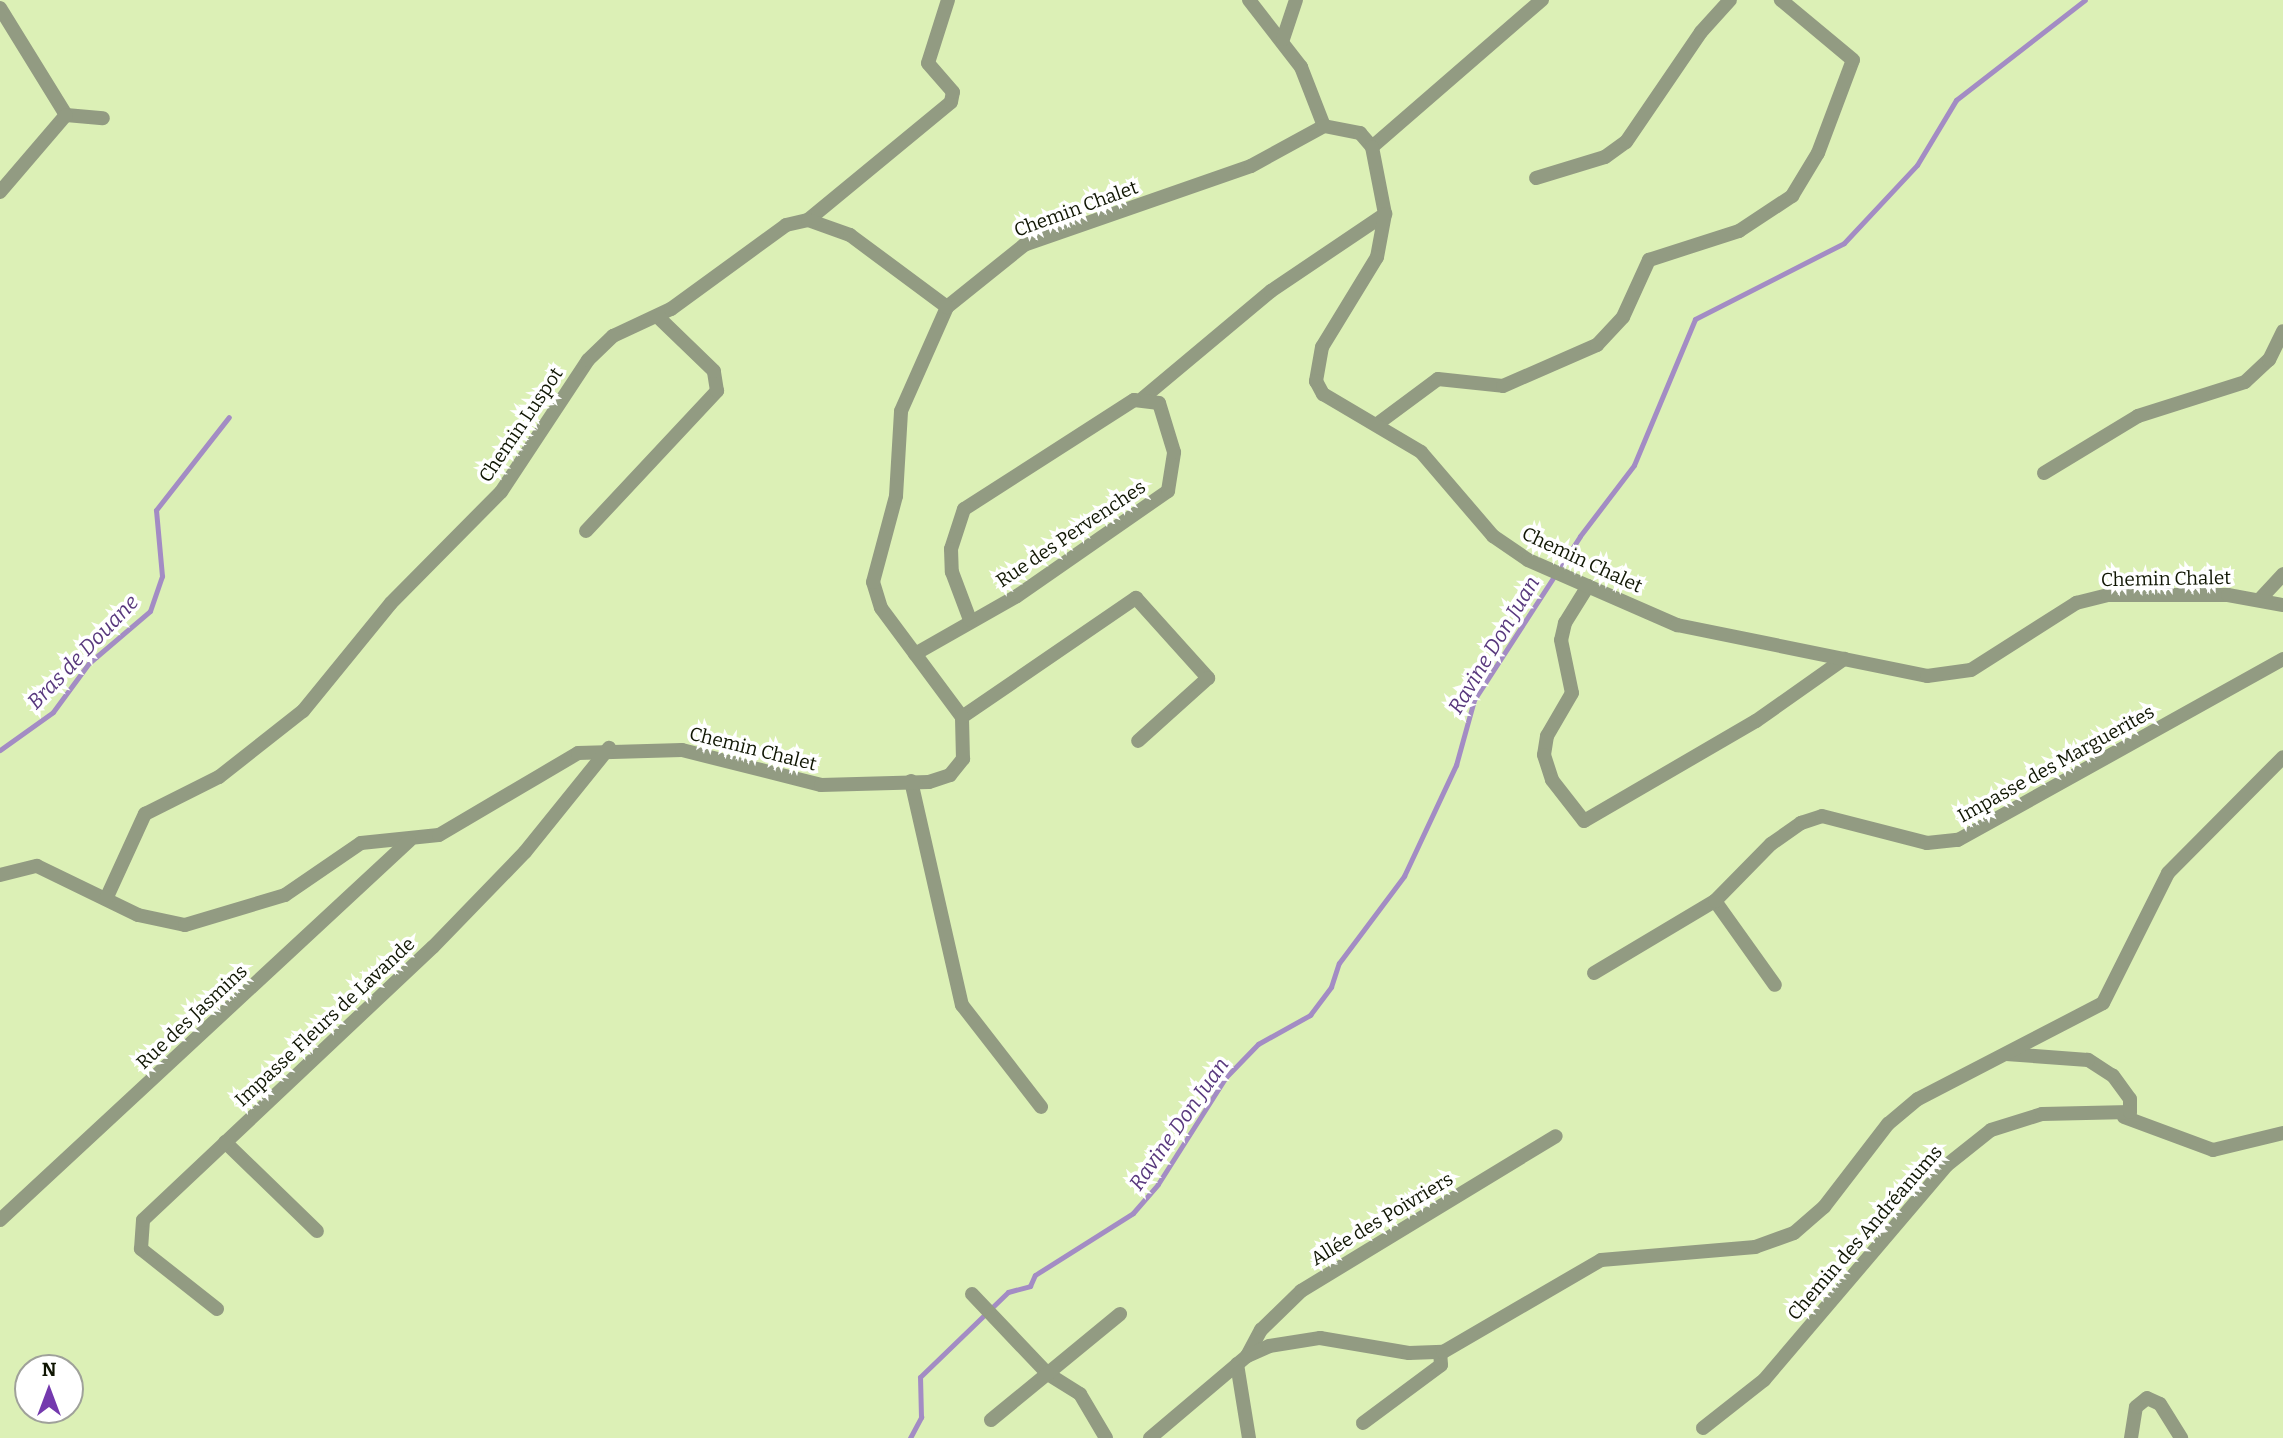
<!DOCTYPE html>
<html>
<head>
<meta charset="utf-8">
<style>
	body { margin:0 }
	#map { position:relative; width:2283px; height:1438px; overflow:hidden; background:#dcf0b6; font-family:Bitter,serif }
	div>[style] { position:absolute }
	.stream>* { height:5px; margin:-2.5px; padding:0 2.5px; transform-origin:2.5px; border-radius:2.5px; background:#a38cc4 }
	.minor>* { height:14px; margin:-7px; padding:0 7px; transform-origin:7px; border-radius:7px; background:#929b82 }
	span { translate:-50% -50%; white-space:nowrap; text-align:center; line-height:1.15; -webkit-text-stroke:7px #fff; paint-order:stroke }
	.street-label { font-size:19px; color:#0f1502 }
	.water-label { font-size:21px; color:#58387d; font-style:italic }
	.north { position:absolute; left:14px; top:1354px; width:70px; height:70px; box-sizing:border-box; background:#fff; border:2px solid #9fa19a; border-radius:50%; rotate:0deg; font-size:19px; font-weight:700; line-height:28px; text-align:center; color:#0f1502 }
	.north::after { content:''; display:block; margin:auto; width:24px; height:32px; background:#7439ae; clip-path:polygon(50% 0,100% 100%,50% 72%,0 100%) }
</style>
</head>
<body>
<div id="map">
	<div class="stream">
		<div style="left:0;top:750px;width:65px;rotate:-35.6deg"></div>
		<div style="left:53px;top:712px;width:61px;rotate:-53.7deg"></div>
		<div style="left:89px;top:663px;width:80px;rotate:-40.4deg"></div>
		<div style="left:150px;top:611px;width:37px;rotate:-71deg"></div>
		<div style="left:162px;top:576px;width:66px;rotate:-95.2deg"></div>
		<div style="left:156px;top:510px;width:118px;rotate:-51.9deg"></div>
		<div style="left:910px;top:1438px;width:24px;rotate:-62deg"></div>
		<div style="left:921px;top:1417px;width:40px;rotate:-91.4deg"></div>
		<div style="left:920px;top:1377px;width:122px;rotate:-44deg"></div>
		<div style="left:1008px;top:1292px;width:23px;rotate:-15deg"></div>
		<div style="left:1030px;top:1286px;width:12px;rotate:-66deg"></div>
		<div style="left:1035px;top:1275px;width:116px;rotate:-32.3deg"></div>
		<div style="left:1133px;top:1213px;width:38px;rotate:-49deg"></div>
		<div style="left:1158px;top:1184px;width:127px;rotate:-57.6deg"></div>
		<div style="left:1226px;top:1077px;width:46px;rotate:-45.9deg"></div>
		<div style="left:1258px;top:1044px;width:60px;rotate:-29.1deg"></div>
		<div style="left:1310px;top:1015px;width:35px;rotate:-53deg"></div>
		<div style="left:1331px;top:987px;width:25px;rotate:-72deg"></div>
		<div style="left:1339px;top:963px;width:109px;rotate:-53.2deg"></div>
		<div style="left:1404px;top:876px;width:123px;rotate:-64.9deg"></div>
		<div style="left:1456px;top:765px;width:67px;rotate:-74.5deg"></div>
		<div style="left:1474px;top:700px;width:195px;rotate:-57.1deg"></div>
		<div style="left:1580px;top:536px;width:89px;rotate:-52.7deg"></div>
		<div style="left:1634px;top:465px;width:158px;rotate:-67.3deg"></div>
		<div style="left:1695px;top:319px;width:167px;rotate:-27deg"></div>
		<div style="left:1844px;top:243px;width:107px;rotate:-46.9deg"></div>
		<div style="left:1917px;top:165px;width:76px;rotate:-59deg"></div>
		<div style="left:1956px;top:100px;width:163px;rotate:-37.8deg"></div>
	</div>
	<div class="minor">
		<div style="left:1249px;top:0;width:85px;rotate:52.2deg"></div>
		<div style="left:1301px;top:67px;width:63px;rotate:68.7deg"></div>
		<div style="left:0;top:8px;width:126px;rotate:58.3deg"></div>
		<div style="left:66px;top:115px;width:37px;rotate:5deg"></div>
		<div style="left:1283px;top:39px;width:41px;rotate:-71.6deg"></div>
		<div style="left:1372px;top:147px;width:225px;rotate:-40.9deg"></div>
		<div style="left:1536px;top:178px;width:72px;rotate:-16.9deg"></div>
		<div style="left:1605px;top:157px;width:26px;rotate:-36deg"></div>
		<div style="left:1626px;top:142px;width:133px;rotate:-55.7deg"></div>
		<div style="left:1701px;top:32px;width:43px;rotate:-47.8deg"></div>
		<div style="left:0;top:192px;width:101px;rotate:-49.4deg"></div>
		<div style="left:808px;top:220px;width:185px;rotate:-39.5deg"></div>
		<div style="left:951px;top:102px;width:10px;rotate:-79deg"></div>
		<div style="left:953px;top:92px;width:38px;rotate:-131deg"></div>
		<div style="left:928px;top:63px;width:66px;rotate:-72.4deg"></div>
		<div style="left:1143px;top:398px;width:167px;rotate:-39.9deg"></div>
		<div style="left:1271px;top:291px;width:138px;rotate:-34deg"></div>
		<div style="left:1380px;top:422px;width:72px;rotate:-36.6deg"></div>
		<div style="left:1438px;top:379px;width:65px;rotate:6.1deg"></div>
		<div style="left:1503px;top:386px;width:103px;rotate:-23.6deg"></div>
		<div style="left:1597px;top:345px;width:38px;rotate:-47deg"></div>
		<div style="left:1623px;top:317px;width:63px;rotate:-65.5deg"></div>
		<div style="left:1649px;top:260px;width:95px;rotate:-17.9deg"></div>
		<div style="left:1739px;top:231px;width:64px;rotate:-33.4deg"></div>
		<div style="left:1792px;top:196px;width:50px;rotate:-58.8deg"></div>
		<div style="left:1818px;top:153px;width:99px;rotate:-69.4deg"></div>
		<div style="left:1853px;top:60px;width:94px;rotate:-140.2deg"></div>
		<div style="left:2044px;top:473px;width:110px;rotate:-31.2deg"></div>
		<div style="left:2138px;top:416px;width:112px;rotate:-17.6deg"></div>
		<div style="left:2245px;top:382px;width:33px;rotate:-43deg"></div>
		<div style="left:2269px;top:360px;width:32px;rotate:-64deg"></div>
		<div style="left:586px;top:531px;width:192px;rotate:-46.9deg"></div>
		<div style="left:717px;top:391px;width:20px;rotate:-99deg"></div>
		<div style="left:714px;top:371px;width:79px;rotate:-136deg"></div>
		<div style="left:1588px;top:586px;width:44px;rotate:121.9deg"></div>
		<div style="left:1565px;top:623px;width:17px;rotate:103deg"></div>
		<div style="left:1561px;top:640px;width:54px;rotate:78.3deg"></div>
		<div style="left:1572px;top:693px;width:50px;rotate:120.2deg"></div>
		<div style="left:1547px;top:736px;width:19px;rotate:99deg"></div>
		<div style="left:1544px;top:755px;width:26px;rotate:72deg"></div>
		<div style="left:1552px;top:780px;width:52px;rotate:52deg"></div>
		<div style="left:1584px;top:821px;width:199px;rotate:-30.2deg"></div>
		<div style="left:1756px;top:721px;width:108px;rotate:-35.2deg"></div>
		<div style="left:2261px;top:598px;width:33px;rotate:-47deg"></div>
		<div style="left:915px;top:654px;width:117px;rotate:-29.6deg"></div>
		<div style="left:1017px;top:596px;width:184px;rotate:-34.8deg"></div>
		<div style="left:1168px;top:491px;width:39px;rotate:-81deg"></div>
		<div style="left:1174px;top:452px;width:51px;rotate:-107deg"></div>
		<div style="left:1159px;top:403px;width:25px;rotate:-173deg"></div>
		<div style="left:1134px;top:400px;width:202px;rotate:147.3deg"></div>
		<div style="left:964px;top:509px;width:42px;rotate:108deg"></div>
		<div style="left:951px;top:549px;width:23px;rotate:88deg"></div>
		<div style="left:952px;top:572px;width:51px;rotate:69.4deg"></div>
		<div style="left:962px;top:717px;width:211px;rotate:-34.4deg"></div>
		<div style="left:1136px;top:598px;width:108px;rotate:48deg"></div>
		<div style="left:1208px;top:678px;width:94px;rotate:138deg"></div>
		<div style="left:911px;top:781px;width:230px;rotate:77.2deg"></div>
		<div style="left:962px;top:1005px;width:129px;rotate:52.2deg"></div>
		<div style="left:0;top:875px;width:38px;rotate:-14deg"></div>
		<div style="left:37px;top:866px;width:112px;rotate:25.9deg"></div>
		<div style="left:138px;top:915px;width:48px;rotate:12deg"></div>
		<div style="left:185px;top:925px;width:104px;rotate:-16.7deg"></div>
		<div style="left:285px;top:895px;width:92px;rotate:-34.4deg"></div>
		<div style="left:361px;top:843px;width:78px;rotate:-5.9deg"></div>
		<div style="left:439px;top:835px;width:161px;rotate:-30.5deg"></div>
		<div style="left:578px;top:753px;width:104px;rotate:-1.7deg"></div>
		<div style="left:682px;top:750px;width:143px;rotate:14.1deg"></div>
		<div style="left:821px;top:785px;width:108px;rotate:-1.6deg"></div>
		<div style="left:929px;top:782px;width:22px;rotate:-18deg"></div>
		<div style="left:950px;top:775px;width:21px;rotate:-51deg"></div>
		<div style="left:963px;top:759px;width:42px;rotate:-91.4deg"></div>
		<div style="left:962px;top:717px;width:136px;rotate:-126.6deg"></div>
		<div style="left:881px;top:608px;width:27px;rotate:-107deg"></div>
		<div style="left:873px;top:582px;width:89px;rotate:-75deg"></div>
		<div style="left:896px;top:496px;width:85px;rotate:-86.6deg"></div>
		<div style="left:901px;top:411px;width:114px;rotate:-66.1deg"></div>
		<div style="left:947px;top:307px;width:99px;rotate:-38.8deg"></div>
		<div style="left:1024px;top:245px;width:240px;rotate:-19.2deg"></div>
		<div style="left:1251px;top:166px;width:83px;rotate:-28.7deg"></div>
		<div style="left:1324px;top:126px;width:37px;rotate:11deg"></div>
		<div style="left:1360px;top:133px;width:18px;rotate:49deg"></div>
		<div style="left:1372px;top:147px;width:68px;rotate:79deg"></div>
		<div style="left:1385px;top:214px;width:44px;rotate:100.5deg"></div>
		<div style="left:1377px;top:257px;width:105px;rotate:121.4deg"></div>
		<div style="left:1322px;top:347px;width:35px;rotate:100deg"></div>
		<div style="left:1316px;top:381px;width:15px;rotate:62deg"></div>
		<div style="left:1323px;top:394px;width:114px;rotate:30.6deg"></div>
		<div style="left:1421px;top:452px;width:111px;rotate:49.4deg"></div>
		<div style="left:1493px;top:536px;width:42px;rotate:34.4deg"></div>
		<div style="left:1528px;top:560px;width:163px;rotate:23.6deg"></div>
		<div style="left:1677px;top:625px;width:255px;rotate:11.5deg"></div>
		<div style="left:1927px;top:676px;width:44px;rotate:-7.8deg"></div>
		<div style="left:1971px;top:670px;width:125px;rotate:-32.5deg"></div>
		<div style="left:2076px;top:603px;width:33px;rotate:-14deg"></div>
		<div style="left:2108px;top:595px;width:120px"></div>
		<div style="left:2228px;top:595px;width:56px;rotate:10.3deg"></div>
		<div style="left:106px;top:899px;width:94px;rotate:-65.4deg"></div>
		<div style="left:145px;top:814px;width:83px;rotate:-26.6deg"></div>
		<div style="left:219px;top:777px;width:107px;rotate:-38.2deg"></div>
		<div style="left:303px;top:711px;width:139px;rotate:-50.8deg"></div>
		<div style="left:391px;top:603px;width:156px;rotate:-45.3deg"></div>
		<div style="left:501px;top:492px;width:158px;rotate:-56.6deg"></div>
		<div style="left:588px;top:360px;width:35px;rotate:-44deg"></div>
		<div style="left:613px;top:336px;width:64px;rotate:-25deg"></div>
		<div style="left:671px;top:309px;width:142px;rotate:-36.1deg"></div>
		<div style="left:786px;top:225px;width:23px;rotate:-13deg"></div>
		<div style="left:808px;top:220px;width:45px;rotate:19.7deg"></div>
		<div style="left:850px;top:235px;width:121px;rotate:36.6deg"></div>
		<div style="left:1715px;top:901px;width:103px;rotate:54.5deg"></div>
		<div style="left:1594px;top:973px;width:141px;rotate:-30.8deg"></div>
		<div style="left:1715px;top:901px;width:80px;rotate:-45.5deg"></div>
		<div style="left:1771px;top:844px;width:37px;rotate:-35deg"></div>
		<div style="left:1801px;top:823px;width:22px;rotate:-18deg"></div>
		<div style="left:1822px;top:816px;width:108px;rotate:14.4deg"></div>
		<div style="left:1927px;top:843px;width:31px;rotate:-6deg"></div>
		<div style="left:1958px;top:840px;width:372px;rotate:-29.1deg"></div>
		<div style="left:2124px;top:1117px;width:95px;rotate:20.3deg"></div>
		<div style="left:2213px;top:1150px;width:72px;rotate:-13.7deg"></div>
		<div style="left:225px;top:1142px;width:128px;rotate:44.1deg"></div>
		<div style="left:0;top:1220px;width:558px;rotate:-42.82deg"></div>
		<div style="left:972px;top:1294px;width:110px;rotate:46.5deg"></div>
		<div style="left:1048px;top:1374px;width:38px;rotate:32deg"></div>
		<div style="left:1080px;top:1394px;width:51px;rotate:59.4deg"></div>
		<div style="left:217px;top:1309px;width:97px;rotate:-141.7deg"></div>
		<div style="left:141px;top:1249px;width:29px;rotate:-86deg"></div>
		<div style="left:143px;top:1220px;width:398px;rotate:-43.3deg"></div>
		<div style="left:433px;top:947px;width:132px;rotate:-45.9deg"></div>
		<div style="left:525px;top:852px;width:134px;rotate:-51.1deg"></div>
		<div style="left:1247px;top:1356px;width:30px;rotate:-62deg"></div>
		<div style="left:1261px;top:1330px;width:56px;rotate:-44.3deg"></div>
		<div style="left:1301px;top:1291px;width:298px;rotate:-31.3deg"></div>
		<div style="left:1237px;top:1364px;width:75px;rotate:80.8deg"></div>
		<div style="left:991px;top:1420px;width:167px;rotate:-39.4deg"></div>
		<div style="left:1363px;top:1423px;width:97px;rotate:-36.6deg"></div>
		<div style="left:1441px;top:1365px;width:13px;rotate:-94deg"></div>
		<div style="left:1703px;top:1428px;width:78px;rotate:-38.2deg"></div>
		<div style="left:1764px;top:1380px;width:282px;rotate:-49.6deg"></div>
		<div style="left:1947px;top:1165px;width:56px;rotate:-38.5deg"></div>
		<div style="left:1991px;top:1130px;width:53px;rotate:-17.4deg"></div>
		<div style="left:2042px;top:1114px;width:88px;rotate:-1.3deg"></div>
		<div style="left:2130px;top:1112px;width:13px;rotate:-90deg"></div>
		<div style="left:2130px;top:1099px;width:29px;rotate:-126deg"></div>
		<div style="left:2113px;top:1076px;width:30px;rotate:-147deg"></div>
		<div style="left:2088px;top:1060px;width:82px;rotate:-175.8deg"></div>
		<div style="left:1150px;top:1438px;width:127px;rotate:-40.2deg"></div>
		<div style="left:1247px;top:1356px;width:24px;rotate:-24deg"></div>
		<div style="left:1269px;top:1346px;width:52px;rotate:-8.9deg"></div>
		<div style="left:1320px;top:1338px;width:90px;rotate:9.6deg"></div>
		<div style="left:1409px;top:1353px;width:34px;rotate:-2deg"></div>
		<div style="left:1443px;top:1352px;width:183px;rotate:-30.2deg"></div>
		<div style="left:1601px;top:1260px;width:155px;rotate:-4.8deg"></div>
		<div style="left:1755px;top:1247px;width:41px;rotate:-19.7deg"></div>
		<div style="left:1794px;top:1233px;width:40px;rotate:-41deg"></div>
		<div style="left:1824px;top:1207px;width:105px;rotate:-52.4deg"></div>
		<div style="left:1888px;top:1124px;width:39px;rotate:-40deg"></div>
		<div style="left:1918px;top:1099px;width:208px;rotate:-27.4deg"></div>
		<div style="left:2103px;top:1003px;width:145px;rotate:-63.4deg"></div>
		<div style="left:2168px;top:873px;width:163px;rotate:-45.2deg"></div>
		<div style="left:2131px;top:1438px;width:31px;rotate:-81deg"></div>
		<div style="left:2136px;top:1407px;width:14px;rotate:-39deg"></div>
		<div style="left:2147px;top:1398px;width:14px;rotate:25deg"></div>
		<div style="left:2160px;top:1404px;width:40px;rotate:58deg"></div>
	</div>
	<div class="street-label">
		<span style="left:1076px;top:209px;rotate:-20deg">Chemin Chalet</span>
		<span style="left:521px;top:425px;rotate:-56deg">Chemin Luspot</span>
		<span style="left:1071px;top:534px;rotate:-34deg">Rue des Pervenches</span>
		<span style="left:1582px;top:560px;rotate:25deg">Chemin Chalet</span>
		<span style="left:2166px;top:579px;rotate:-1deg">Chemin Chalet</span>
		<span style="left:753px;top:749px;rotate:14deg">Chemin Chalet</span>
		<span style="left:2056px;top:764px;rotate:-29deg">Impasse des Marguerites</span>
		<span style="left:192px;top:1017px;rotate:-43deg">Rue des Jasmins</span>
		<span style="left:325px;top:1022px;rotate:-43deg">Impasse Fleurs de Lavande</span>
		<span style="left:1382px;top:1219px;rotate:-31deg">Allée des Poivriers</span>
		<span style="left:1865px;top:1233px;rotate:-49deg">Chemin des Andréanums</span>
	</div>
	<div class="water-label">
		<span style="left:1494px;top:645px;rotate:-59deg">Ravine Don Juan</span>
		<span style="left:83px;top:652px;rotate:-46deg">Bras de Douane</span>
		<span style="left:1179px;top:1124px;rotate:-55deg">Ravine Don Juan</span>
	</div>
	<div class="north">N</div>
</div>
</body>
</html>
